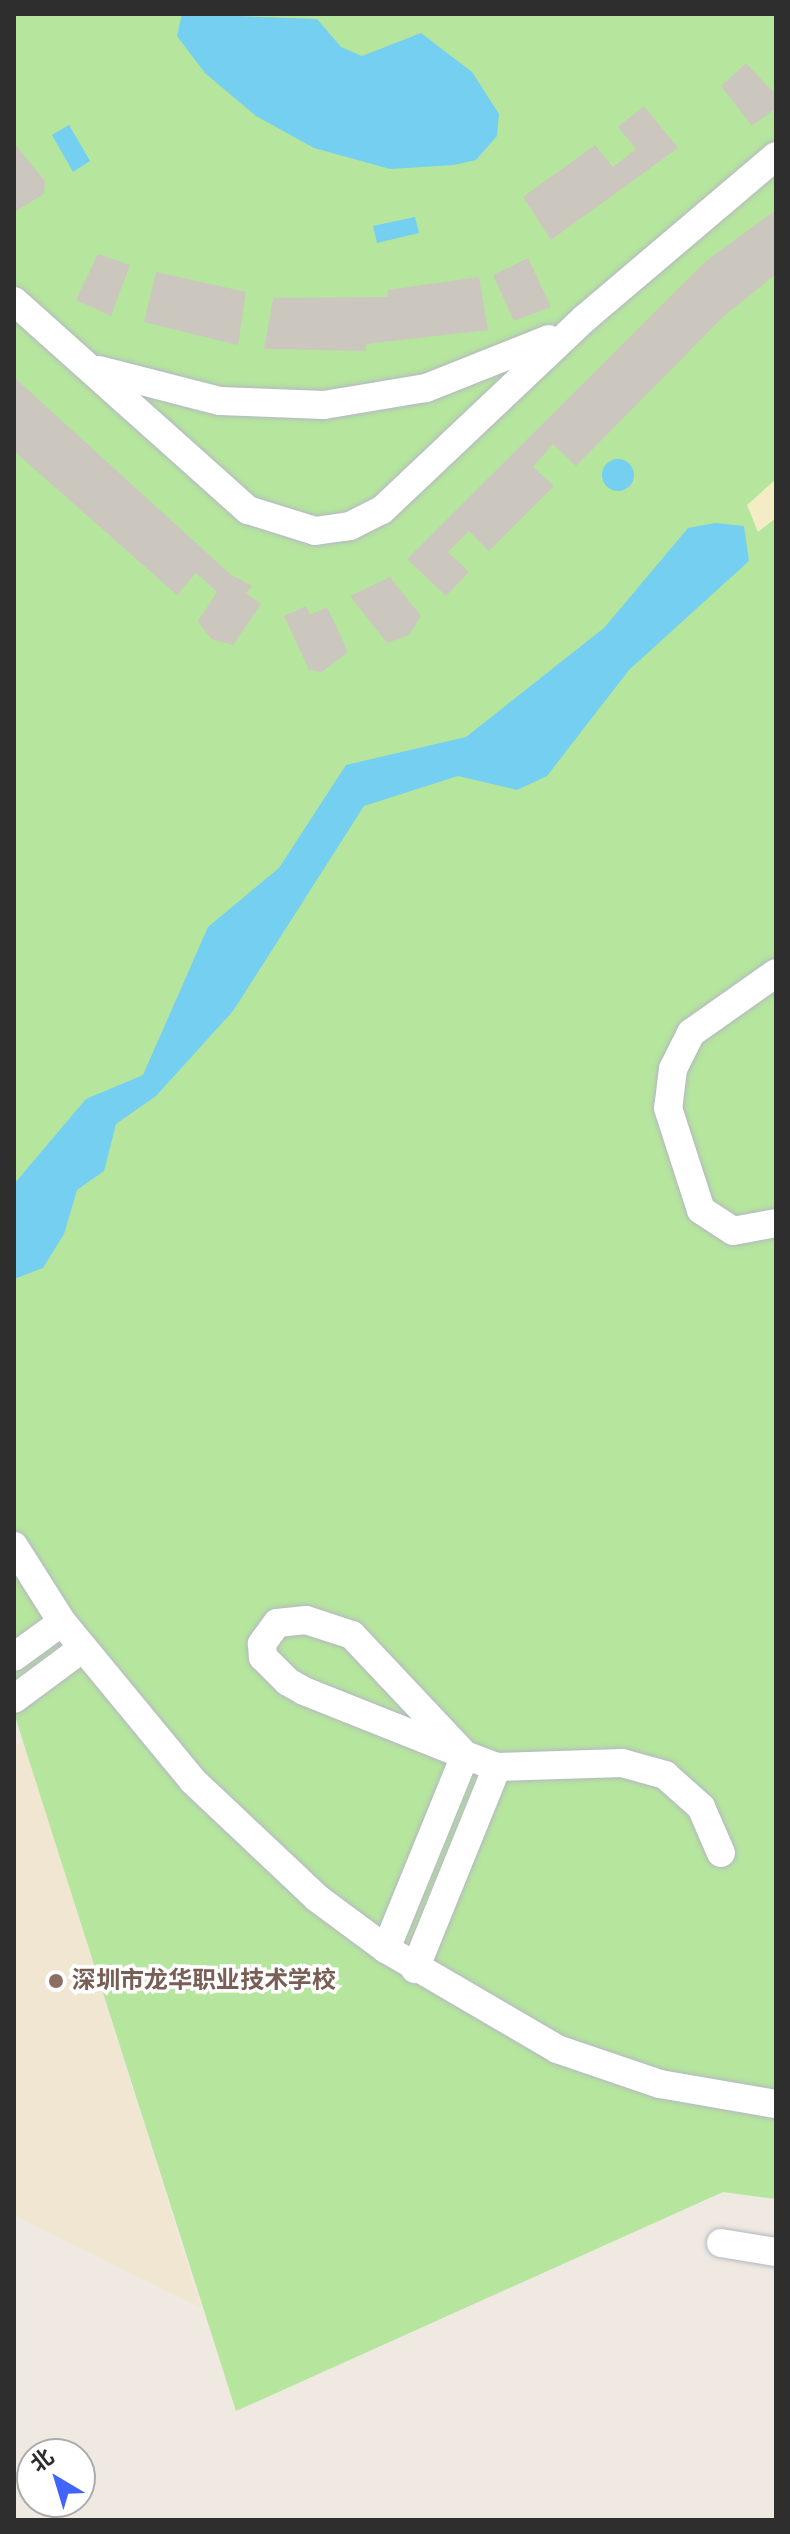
<!DOCTYPE html>
<html>
<head>
<meta charset="utf-8">
<style>
	body { margin:0 }
	#map { position:relative; width:790px; height:2534px; overflow:hidden; background:#efe9e1; font-family:"Fira Sans","Noto Sans SC",sans-serif }
	div>[style] { position:absolute }
	.education>* { inset:0; background:#f0e6d1 }
	.green>* { inset:0; background:#b6e59e }
	.sand>* { inset:0; background:#f3ecc5 }
	.water>* { inset:0; background:#75cff0 }
	.round { border-radius:50% }
	.building>* { inset:0; background:#cbc7bf }
	.roads { filter:drop-shadow(0 0 2px #b4b7c1) drop-shadow(0 0 2px #b4b7c1) }
	.minor>* { height:28px; margin:-14px; padding:0 14px; transform-origin:14px; border-radius:14px; background:#fff }
	.dots>* { width:22px; height:22px; translate:-50% -50%; box-sizing:border-box; border:4px solid #fff; border-radius:50% }
	span { translate:-50% -50%; white-space:nowrap; text-align:center; line-height:1.15; -webkit-text-stroke:7px #fff; paint-order:stroke }
	.education-label { font-size:24px; color:#785e54; font-weight:700 }
	.left { translate:0 -50%; text-align:left }
	.frame { position:absolute; inset:0; border:16px solid #2e2e2e; pointer-events:none }
	.north { position:absolute; left:16px; top:2438px; width:80px; height:80px; box-sizing:border-box; background:#fff; border:2px solid #ababab; border-radius:50%; rotate:322deg; font-size:22px; font-weight:700; line-height:32px; text-align:center; color:#2e2e2e }
	.north::after { content:''; display:block; margin:auto; width:28px; height:36px; background:#4264fb; clip-path:polygon(50% 0,100% 100%,50% 72%,0 100%) }
</style>
</head>
<body>
<div id="map">
	<div class="education">
		<div style="clip-path:polygon(23px 1740px,201px 2308px,14px 2215px,14px 1747px)"></div>
	</div>
	<div class="green">
		<div style="clip-path:polygon(14px 14px,776px 14px,776px 2199px,723px 2192px,236px 2411px,14px 1713px)"></div>
	</div>
	<div class="sand">
		<div style="clip-path:polygon(776px 479px,776px 518px,758px 532px,747px 505px)"></div>
	</div>
	<div class="water">
		<div style="clip-path:polygon(182px 14px,317px 19px,341px 47px,362px 56px,421px 33px,472px 72px,499px 114px,497px 136px,476px 160px,454px 165px,390px 169px,314px 148px,256px 116px,205px 73px,177px 36px)"></div>
		<div style="clip-path:polygon(69px 125px,90px 161px,73px 172px,52px 135px)"></div>
		<div style="clip-path:polygon(415px 217px,419px 233px,377px 243px,373px 226px)"></div>
		<div class="round" style="left:602px;top:459px;width:32px;height:32px"></div>
		<div style="clip-path:polygon(715px 523px,744px 526px,749px 561px,629px 670px,547px 776px,517px 790px,458px 776px,364px 806px,233px 1011px,156px 1096px,116px 1124px,104px 1171px,77px 1190px,64px 1234px,43px 1268px,14px 1279px,14px 1184px,86px 1099px,143px 1075px,208px 927px,279px 868px,346px 765px,466px 737px,604px 628px,688px 528px)"></div>
	</div>
	<div class="building">
		<div style="clip-path:polygon(746px 63px,776px 95px,776px 108px,752px 126px,721px 86px)"></div>
		<div style="clip-path:polygon(644px 106px,678px 148px,551px 240px,523px 197px,595px 145px,613px 167px,636px 149px,618px 127px)"></div>
		<div style="clip-path:polygon(14px 143px,45px 181px,44px 194px,14px 212px)"></div>
		<div style="clip-path:polygon(776px 210px,776px 274px,723px 317px,576px 466px,553px 444px,533px 467px,554px 486px,489px 551px,469px 531px,448px 552px,469px 572px,446px 596px,407px 559px,706px 261px)"></div>
		<div style="clip-path:polygon(98px 254px,130px 265px,111px 316px,76px 300px)"></div>
		<div style="clip-path:polygon(528px 258px,551px 307px,514px 321px,493px 275px)"></div>
		<div style="clip-path:polygon(156px 272px,246px 292px,238px 345px,144px 322px)"></div>
		<div style="clip-path:polygon(479px 277px,488px 330px,366px 344px,366px 351px,264px 349px,273px 298px,388px 297px,387px 290px)"></div>
		<div style="clip-path:polygon(14px 377px,230px 574px,252px 586px,246px 593px,261px 604px,233px 645px,211px 639px,198px 621px,217px 592px,196px 573px,177px 595px,14px 451px)"></div>
		<div style="clip-path:polygon(390px 577px,421px 616px,409px 635px,387px 643px,350px 596px)"></div>
		<div style="clip-path:polygon(306px 606px,310px 615px,327px 607px,348px 652px,322px 672px,309px 670px,284px 616px)"></div>
	</div>
	<div class="roads">
		<div class="minor">
			<div style="left:14px;top:301px;width:314px;rotate:41.8deg"></div>
			<div style="left:248px;top:510px;width:70px;rotate:17.4deg"></div>
			<div style="left:315px;top:531px;width:35px;rotate:-8deg"></div>
			<div style="left:350px;top:526px;width:36px;rotate:-27deg"></div>
			<div style="left:382px;top:510px;width:279px;rotate:-43.4deg"></div>
			<div style="left:585px;top:318px;width:250px;rotate:-40.3deg"></div>
			<div style="left:99px;top:370px;width:125px;rotate:14.4deg"></div>
			<div style="left:220px;top:401px;width:104px;rotate:2.2deg"></div>
			<div style="left:324px;top:405px;width:103px;rotate:-9.5deg"></div>
			<div style="left:426px;top:388px;width:132px;rotate:-21.7deg"></div>
			<div style="left:776px;top:973px;width:104px;rotate:144.8deg"></div>
			<div style="left:691px;top:1033px;width:40px;rotate:116.6deg"></div>
			<div style="left:673px;top:1069px;width:39px;rotate:97deg"></div>
			<div style="left:668px;top:1108px;width:107px;rotate:72.1deg"></div>
			<div style="left:701px;top:1210px;width:38px;rotate:33deg"></div>
			<div style="left:733px;top:1231px;width:44px;rotate:-10.5deg"></div>
			<div style="left:14px;top:1546px;width:90px;rotate:57.7deg"></div>
			<div style="left:62px;top:1622px;width:206px;rotate:50.5deg"></div>
			<div style="left:193px;top:1781px;width:170px;rotate:43.3deg"></div>
			<div style="left:317px;top:1898px;width:86px;rotate:36.5deg"></div>
			<div style="left:386px;top:1949px;width:198px;rotate:30.3deg"></div>
			<div style="left:557px;top:2049px;width:109px;rotate:18.8deg"></div>
			<div style="left:660px;top:2084px;width:118px;rotate:9.8deg"></div>
			<div style="left:14px;top:1657px;width:59px;rotate:-36.1deg"></div>
			<div style="left:14px;top:1699px;width:86px;rotate:-36.5deg"></div>
			<div style="left:386px;top:1949px;width:209px;rotate:-67.8deg"></div>
			<div style="left:465px;top:1755px;width:165px;rotate:-133.3deg"></div>
			<div style="left:352px;top:1635px;width:48px;rotate:-161.9deg"></div>
			<div style="left:306px;top:1620px;width:29px;rotate:174deg"></div>
			<div style="left:277px;top:1623px;width:26px;rotate:126deg"></div>
			<div style="left:262px;top:1644px;width:13px;rotate:86deg"></div>
			<div style="left:263px;top:1657px;width:35px;rotate:45deg"></div>
			<div style="left:288px;top:1682px;width:18px;rotate:29deg"></div>
			<div style="left:304px;top:1691px;width:173px;rotate:21.7deg"></div>
			<div style="left:465px;top:1755px;width:34px;rotate:21deg"></div>
			<div style="left:497px;top:1767px;width:125px;rotate:-1.8deg"></div>
			<div style="left:622px;top:1763px;width:45px;rotate:15.6deg"></div>
			<div style="left:665px;top:1775px;width:48px;rotate:41.6deg"></div>
			<div style="left:701px;top:1807px;width:50px;rotate:66.5deg"></div>
			<div style="left:415px;top:1969px;width:218px;rotate:-67.9deg"></div>
			<div style="left:721px;top:2243px;width:56px;rotate:9.3deg"></div>
		</div>
	</div>
	<div class="dots">
		<div style="left:56px;top:1981px;background:#8d6e63"></div>
	</div>
	<div class="education-label">
		<span class="left" style="left:72px;top:1981px">深圳市龙华职业技术学校</span>
	</div>
	<div class="frame"></div>
	<div class="north">北</div>
</div>
</body>
</html>
